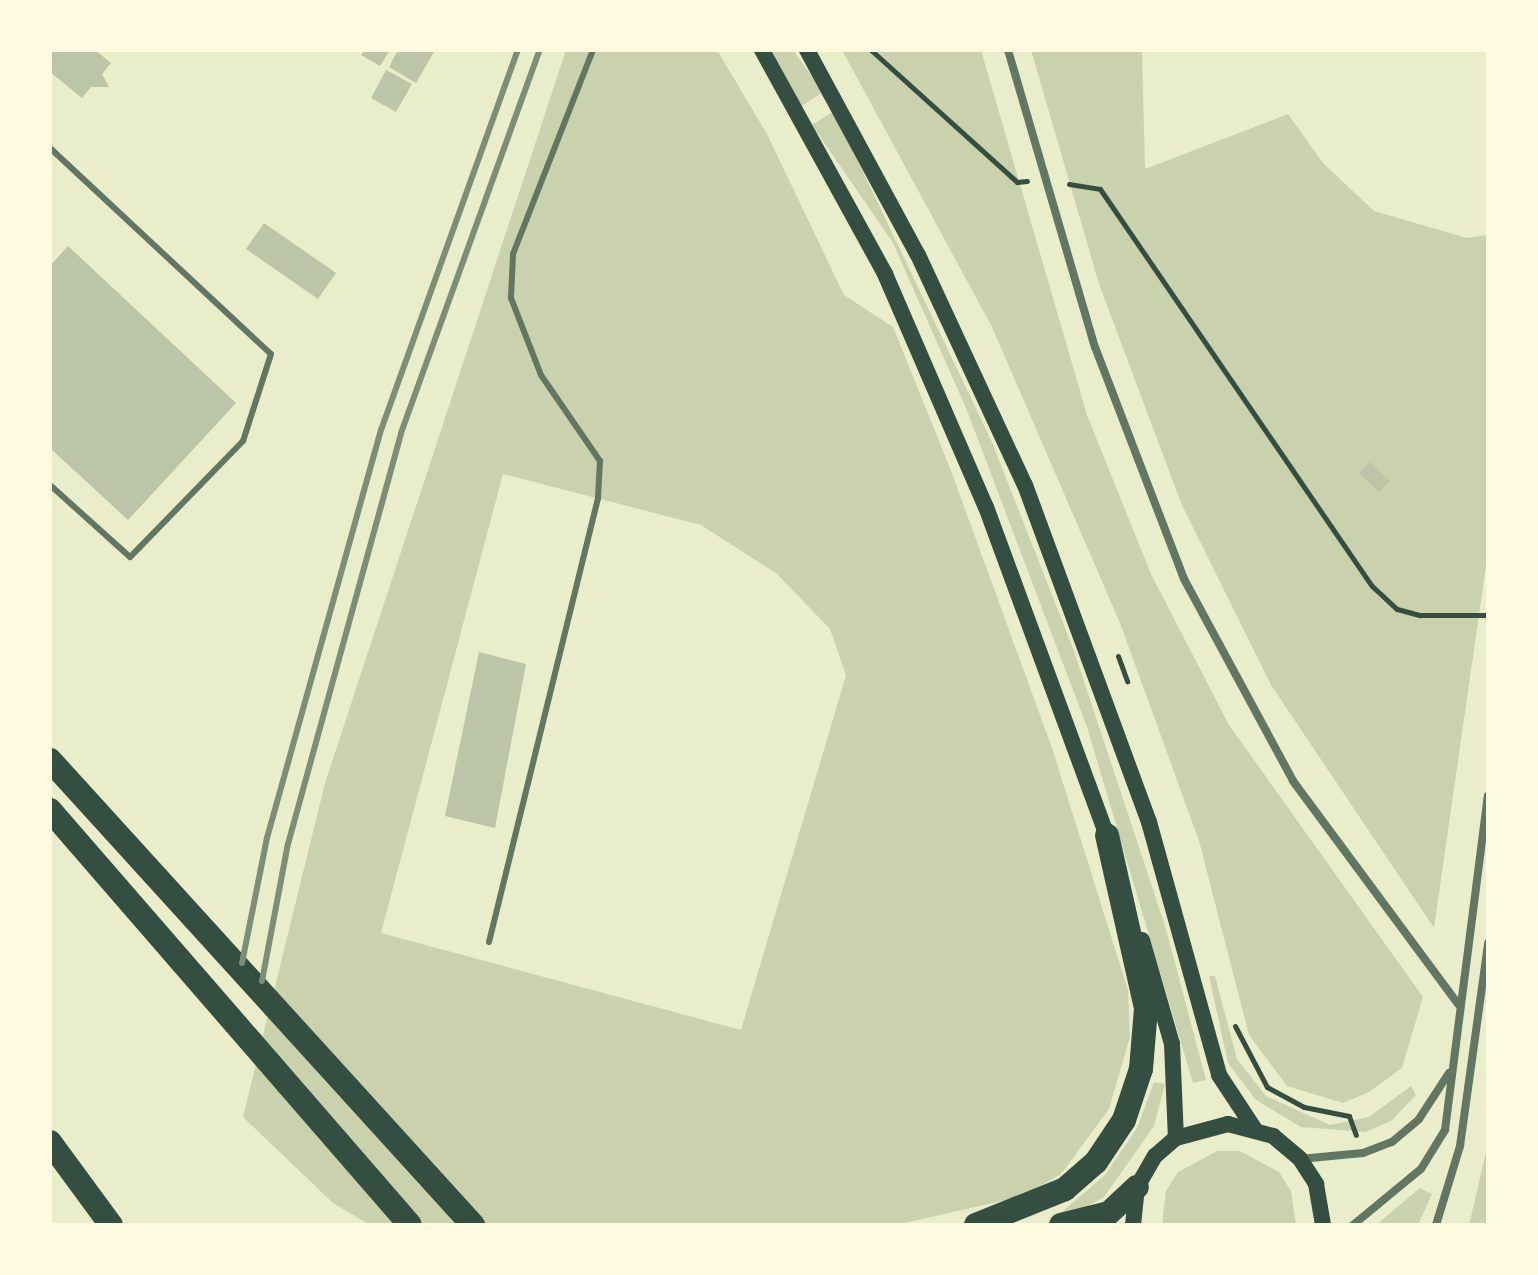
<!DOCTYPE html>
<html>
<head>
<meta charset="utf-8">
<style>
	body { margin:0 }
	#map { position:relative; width:1538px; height:1275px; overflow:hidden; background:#e9edc9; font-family:Manrope,sans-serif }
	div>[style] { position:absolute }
	.green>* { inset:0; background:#cad2ad }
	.building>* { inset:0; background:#bcc5a7 }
	.path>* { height:5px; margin:-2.5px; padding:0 2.5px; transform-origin:2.5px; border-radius:2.5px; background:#344e41 }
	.service>* { height:6px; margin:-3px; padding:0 3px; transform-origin:3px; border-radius:3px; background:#617663 }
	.minor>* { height:8px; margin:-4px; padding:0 4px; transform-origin:4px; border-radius:4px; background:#617663 }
	.secondary>* { height:16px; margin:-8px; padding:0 8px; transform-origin:8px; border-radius:8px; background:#344e41 }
	.motorway>* { height:24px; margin:-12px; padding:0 12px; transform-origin:12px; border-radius:12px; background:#344e41 }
	.rail>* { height:6px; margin:-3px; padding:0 3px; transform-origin:3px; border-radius:3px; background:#7c8e77 }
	span { translate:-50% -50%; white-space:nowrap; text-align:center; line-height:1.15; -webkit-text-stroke:6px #fefae0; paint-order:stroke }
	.frame { position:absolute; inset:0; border:52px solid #fefae0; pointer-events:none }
</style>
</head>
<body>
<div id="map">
	<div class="green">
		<div style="clip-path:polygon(evenodd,566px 50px,717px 50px,767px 134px,844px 295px,893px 327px,950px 468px,1052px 748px,1128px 990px,1130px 1037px,1109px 1109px,1061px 1174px,1023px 1196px,896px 1225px,370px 1225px,333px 1203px,243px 1117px,325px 783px,566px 50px,503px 474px,701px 525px,777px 574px,830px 629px,846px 675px,741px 1030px,381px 933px,503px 474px)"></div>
		<div style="clip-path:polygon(772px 50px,793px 50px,823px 92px,800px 107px)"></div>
		<div style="clip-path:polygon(842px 50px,981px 50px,1087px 415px,1151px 574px,1229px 725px,1423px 997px,1402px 1068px,1369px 1092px,1343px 1103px,1287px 1086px,1249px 1035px,1199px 841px,1120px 623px,992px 327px)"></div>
		<div style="clip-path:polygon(1031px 50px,1142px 50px,1145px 169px,1288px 114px,1323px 163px,1374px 211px,1467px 238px,1488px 235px,1488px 552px,1434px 928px,1271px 685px,1181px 503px,1099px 284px)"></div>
		<div style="clip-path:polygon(834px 111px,991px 440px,1074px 651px,1166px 929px,1206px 1080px,1193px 1083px,1087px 727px,966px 408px,893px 243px,812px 125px)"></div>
		<div style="clip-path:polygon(1209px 976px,1215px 976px,1237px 1059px,1266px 1096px,1330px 1125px,1369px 1117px,1411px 1086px,1416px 1095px,1391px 1121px,1365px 1132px,1301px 1127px,1256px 1100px,1228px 1063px)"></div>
		<div style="clip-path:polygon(1154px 1082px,1165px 1084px,1154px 1126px,1104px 1197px,1066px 1218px,1062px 1212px,1105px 1175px,1137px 1128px)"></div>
		<div style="clip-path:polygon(1488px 1144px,1488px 1225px,1469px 1225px)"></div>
		<div style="clip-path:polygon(1217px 1151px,1240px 1151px,1279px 1172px,1291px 1191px,1296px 1225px,1162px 1225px,1166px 1191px,1178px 1172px)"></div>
		<div style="clip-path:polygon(1420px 1188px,1432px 1194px,1418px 1225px,1376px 1225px)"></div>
	</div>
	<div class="building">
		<div style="clip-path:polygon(50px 50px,95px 50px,111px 63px,102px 74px,109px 87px,91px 87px,82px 98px,50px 72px)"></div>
		<div style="clip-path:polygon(365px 50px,390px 50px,380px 66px,361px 55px)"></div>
		<div style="clip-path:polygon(398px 50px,435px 50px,416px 83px,389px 67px)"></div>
		<div style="clip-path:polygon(386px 70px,412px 84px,396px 112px,371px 98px)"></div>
		<div style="clip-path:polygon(264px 223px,336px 273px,318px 299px,246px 249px)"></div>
		<div style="clip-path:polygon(68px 246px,236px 403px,128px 520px,50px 448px,50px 266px)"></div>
		<div style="clip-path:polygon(1370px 462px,1390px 481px,1379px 492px,1359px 473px)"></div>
		<div style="clip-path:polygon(479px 652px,526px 664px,495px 828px,445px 816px)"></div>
	</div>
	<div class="path">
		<div style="left:871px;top:50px;width:197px;rotate:42.1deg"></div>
		<div style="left:1017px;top:182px;width:10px;rotate:-6deg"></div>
		<div style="left:1069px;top:184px;width:31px;rotate:9deg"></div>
		<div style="left:1100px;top:189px;width:481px;rotate:55.6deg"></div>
		<div style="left:1372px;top:586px;width:34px;rotate:43deg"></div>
		<div style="left:1397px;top:609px;width:24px;rotate:15deg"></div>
		<div style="left:1420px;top:615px;width:68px"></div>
		<div style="left:1118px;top:656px;width:27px;rotate:70deg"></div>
		<div style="left:1235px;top:1026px;width:69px;rotate:62.3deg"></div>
		<div style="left:1267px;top:1087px;width:42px;rotate:28.4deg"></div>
		<div style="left:1304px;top:1107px;width:46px;rotate:11.3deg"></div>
		<div style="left:1349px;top:1116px;width:20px;rotate:70deg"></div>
	</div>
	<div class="service">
		<div style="left:50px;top:148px;width:302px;rotate:43deg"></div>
		<div style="left:271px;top:354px;width:91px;rotate:107.8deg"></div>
		<div style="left:243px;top:441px;width:162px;rotate:134.2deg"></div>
		<div style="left:130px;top:557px;width:108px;rotate:-138deg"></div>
		<div style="left:489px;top:942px;width:457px;rotate:-76.2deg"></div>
		<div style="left:598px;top:498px;width:37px;rotate:-87deg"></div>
		<div style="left:600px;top:461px;width:104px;rotate:-124.5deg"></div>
		<div style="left:541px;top:375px;width:83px;rotate:-111.3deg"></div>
		<div style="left:511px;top:298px;width:44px;rotate:-87.4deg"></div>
		<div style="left:513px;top:254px;width:219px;rotate:-68.6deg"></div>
	</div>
	<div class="minor">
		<div style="left:1008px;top:50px;width:309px;rotate:73.7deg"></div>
		<div style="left:1095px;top:347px;width:248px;rotate:69deg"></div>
		<div style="left:1184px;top:579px;width:230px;rotate:61.6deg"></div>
		<div style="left:1293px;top:781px;width:277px;rotate:53.5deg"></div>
		<div style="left:1300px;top:1159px;width:63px;rotate:-5.4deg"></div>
		<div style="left:1363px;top:1153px;width:31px;rotate:-21deg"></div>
		<div style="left:1392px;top:1142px;width:35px;rotate:-40deg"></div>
		<div style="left:1419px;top:1119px;width:55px;rotate:-56.9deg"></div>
		<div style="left:1353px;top:1225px;width:88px;rotate:-39.5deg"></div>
		<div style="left:1421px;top:1169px;width:46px;rotate:-58.4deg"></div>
		<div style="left:1445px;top:1130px;width:337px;rotate:-82.7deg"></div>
		<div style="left:1436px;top:1225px;width:83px;rotate:-73.1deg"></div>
		<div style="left:1460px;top:1146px;width:205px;rotate:-82.1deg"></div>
	</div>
	<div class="secondary">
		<div style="left:762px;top:50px;width:256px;rotate:61.2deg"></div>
		<div style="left:885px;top:274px;width:254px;rotate:66.6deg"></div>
		<div style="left:986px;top:507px;width:357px;rotate:69.8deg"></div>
		<div style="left:807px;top:50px;width:233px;rotate:61.6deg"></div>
		<div style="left:918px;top:255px;width:254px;rotate:65.1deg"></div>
		<div style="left:1025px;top:485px;width:359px;rotate:69.8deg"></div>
		<div style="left:1149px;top:822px;width:263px;rotate:74.5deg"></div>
		<div style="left:1219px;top:1075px;width:64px;rotate:56.6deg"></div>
		<div style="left:1142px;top:940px;width:108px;rotate:73.9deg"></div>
		<div style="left:1172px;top:1044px;width:94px;rotate:87.6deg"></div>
		<div style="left:1133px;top:1225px;width:38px;rotate:-84deg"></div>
		<div style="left:1137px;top:1187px;width:36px;rotate:-60deg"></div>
		<div style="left:1155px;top:1156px;width:28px;rotate:-41deg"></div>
		<div style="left:1176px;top:1138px;width:54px;rotate:-15.1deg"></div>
		<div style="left:1228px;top:1124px;width:47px;rotate:14.9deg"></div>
		<div style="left:1273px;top:1136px;width:35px;rotate:40deg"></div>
		<div style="left:1300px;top:1159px;width:30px;rotate:57deg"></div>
		<div style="left:1316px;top:1184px;width:42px;rotate:80.3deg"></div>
	</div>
	<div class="motorway">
		<div style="left:50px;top:760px;width:629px;rotate:47.71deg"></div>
		<div style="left:50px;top:810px;width:549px;rotate:49.06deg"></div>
		<div style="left:50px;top:1142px;width:103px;rotate:53.7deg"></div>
		<div style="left:976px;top:1225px;width:96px;rotate:-22deg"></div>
		<div style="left:1065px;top:1189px;width:41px;rotate:-41.1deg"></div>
		<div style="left:1096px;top:1162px;width:50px;rotate:-56.3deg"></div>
		<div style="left:1124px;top:1120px;width:54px;rotate:-71.6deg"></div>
		<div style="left:1141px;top:1069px;width:61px;rotate:-85.3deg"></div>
		<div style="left:1146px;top:1008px;width:177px;rotate:-102.7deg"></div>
		<div style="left:1061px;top:1225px;width:49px;rotate:-14deg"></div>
		<div style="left:1109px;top:1213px;width:38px;rotate:-43deg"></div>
	</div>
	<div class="rail">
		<div style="left:242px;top:963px;width:127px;rotate:-78.7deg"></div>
		<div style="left:267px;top:838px;width:424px;rotate:-74.4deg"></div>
		<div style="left:381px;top:430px;width:404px;rotate:-70.2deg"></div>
		<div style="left:262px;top:981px;width:139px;rotate:-79.3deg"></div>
		<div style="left:288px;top:844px;width:426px;rotate:-74.6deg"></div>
		<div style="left:401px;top:433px;width:407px;rotate:-70.1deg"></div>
	</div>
	<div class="frame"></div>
</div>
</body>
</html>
